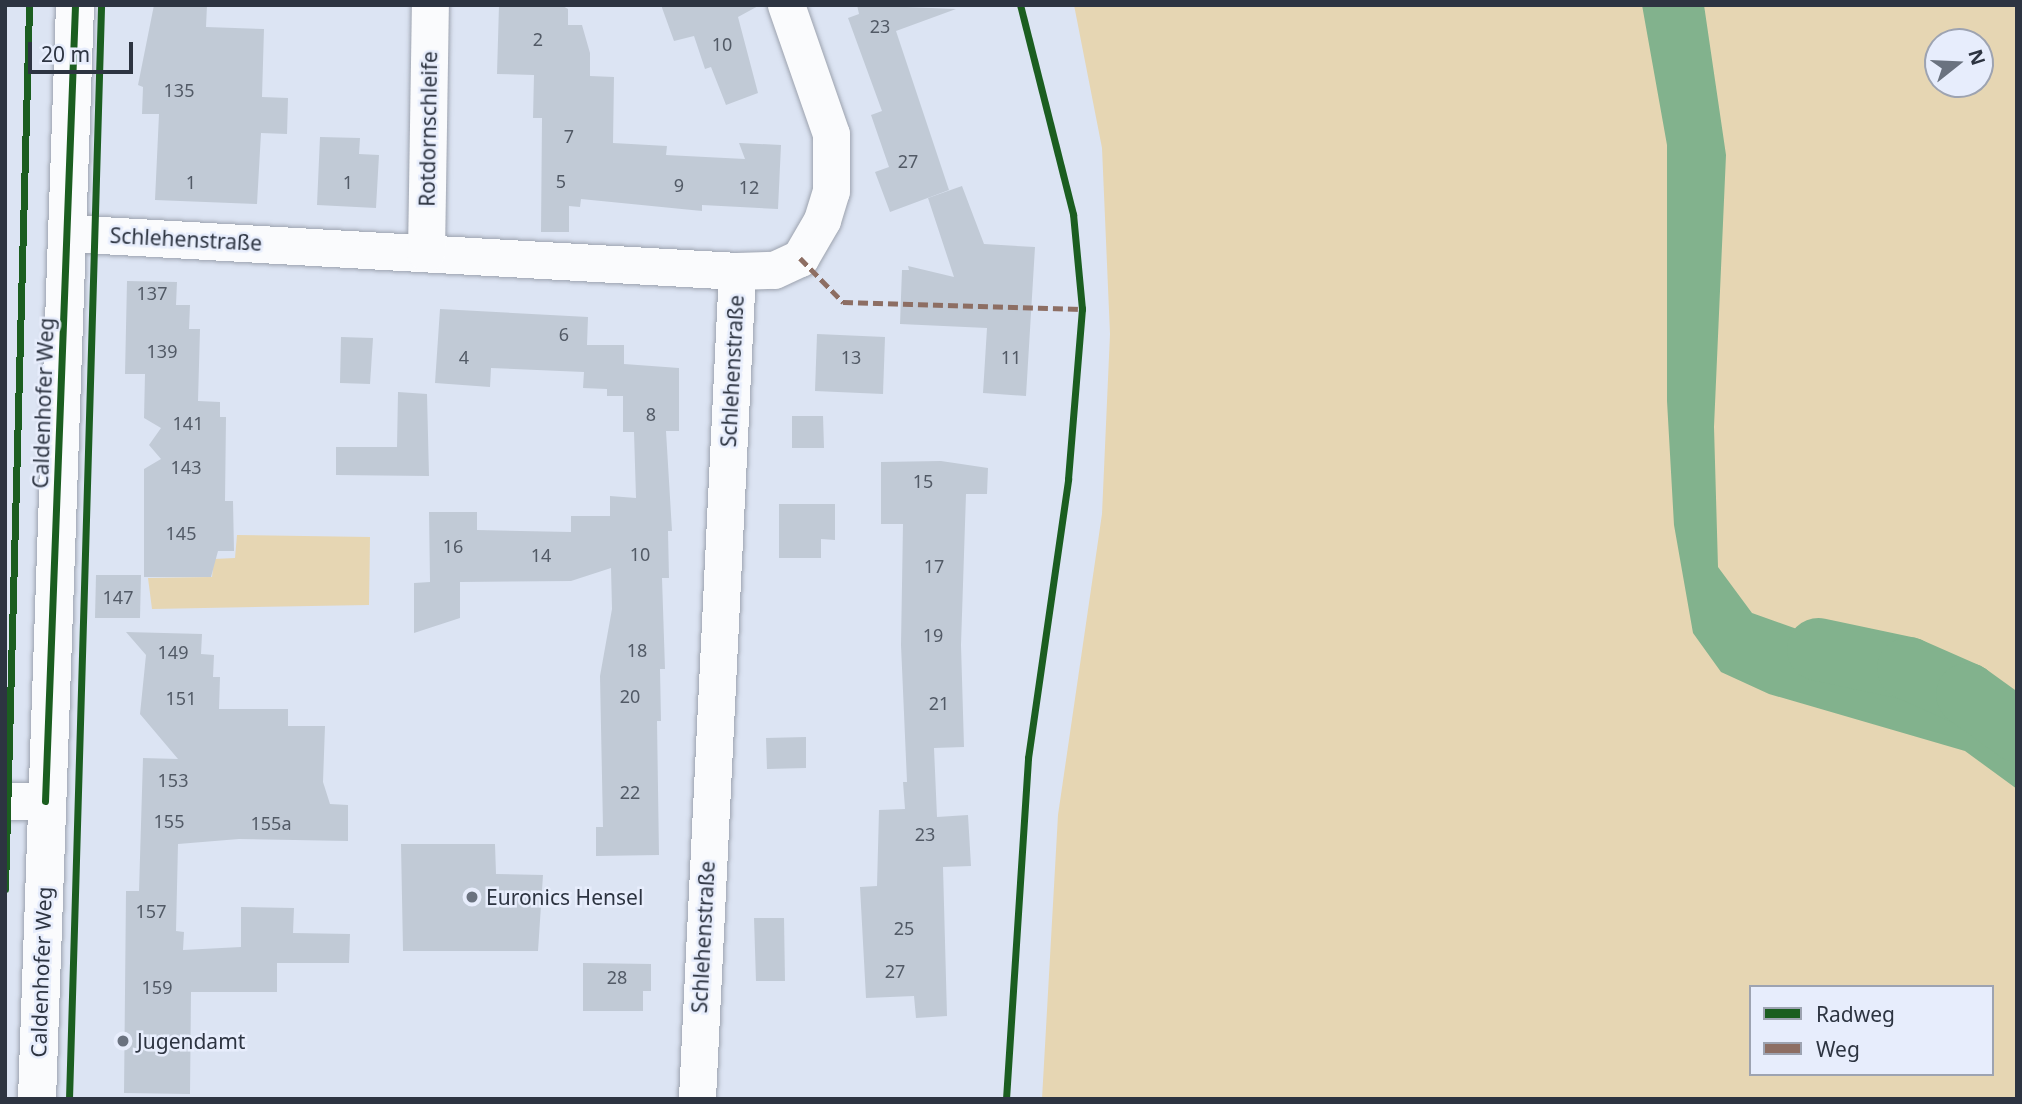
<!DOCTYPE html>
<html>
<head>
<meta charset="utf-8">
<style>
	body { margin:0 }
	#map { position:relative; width:2022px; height:1104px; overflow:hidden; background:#dce4f3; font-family:"Noto Sans",sans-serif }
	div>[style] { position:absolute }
	.green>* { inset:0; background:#e6d6b3 }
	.water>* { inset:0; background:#82b28d }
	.river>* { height:63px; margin:-31.5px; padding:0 31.5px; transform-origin:31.5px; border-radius:31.5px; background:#82b28d }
	.building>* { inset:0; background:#c1cad6 }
	.roads { filter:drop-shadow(0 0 2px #9ca2ae) drop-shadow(0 0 2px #9ca2ae) }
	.minor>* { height:37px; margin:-18.5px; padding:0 18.5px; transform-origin:18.5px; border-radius:18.5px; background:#fafbfd }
	.tertiary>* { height:38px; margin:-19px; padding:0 19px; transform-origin:19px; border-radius:19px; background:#fafbfd }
	.quiet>* { height:5px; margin-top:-2.5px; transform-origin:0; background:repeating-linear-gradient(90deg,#8d6e63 0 10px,transparent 0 15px) }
	.cycleway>* { height:7px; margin:-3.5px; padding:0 3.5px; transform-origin:3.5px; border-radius:3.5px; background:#1b5e20 }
	.dots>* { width:19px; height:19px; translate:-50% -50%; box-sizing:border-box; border:4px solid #e7edfc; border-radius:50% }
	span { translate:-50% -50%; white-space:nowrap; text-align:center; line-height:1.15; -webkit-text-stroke:5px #e7edfc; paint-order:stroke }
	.number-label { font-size:18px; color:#525a66 }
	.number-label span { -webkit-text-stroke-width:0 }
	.street-label { font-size:21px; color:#2d3441 }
	.poi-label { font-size:21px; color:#2d3441 }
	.left { translate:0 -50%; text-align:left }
	.frame { position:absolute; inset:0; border:7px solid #2d3441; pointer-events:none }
	.legend { position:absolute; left:1749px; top:985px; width:245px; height:91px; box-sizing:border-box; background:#e7edfc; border:2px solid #9da3b1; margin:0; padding:9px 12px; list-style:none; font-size:21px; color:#2d3441 }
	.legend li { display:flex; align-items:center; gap:14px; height:35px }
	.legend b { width:35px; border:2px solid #9da3b1 }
	.north { position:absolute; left:1924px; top:28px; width:70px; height:70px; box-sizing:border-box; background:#e7edfc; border:2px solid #9da3b1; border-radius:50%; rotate:72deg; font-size:19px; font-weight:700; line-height:28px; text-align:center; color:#2d3441 }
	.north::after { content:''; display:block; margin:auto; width:24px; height:32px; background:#6a727f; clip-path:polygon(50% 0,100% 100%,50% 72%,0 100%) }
	.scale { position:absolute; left:28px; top:42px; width:105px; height:32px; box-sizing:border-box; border:4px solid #2d3441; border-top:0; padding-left:9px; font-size:21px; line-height:24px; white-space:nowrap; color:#2d3441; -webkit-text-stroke:5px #e7edfc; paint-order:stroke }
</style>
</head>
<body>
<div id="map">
	<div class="green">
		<div style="clip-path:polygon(evenodd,1074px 5px,2017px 5px,2017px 1099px,1042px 1099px,1058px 815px,1102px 514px,1110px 334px,1102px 148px,1074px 5px,1938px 42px,1980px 42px,1980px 84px,1938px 84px,1938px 42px,1074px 5px,1751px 987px,1992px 987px,1992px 1074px,1751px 1074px,1751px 987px)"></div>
		<div style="clip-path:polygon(237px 535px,370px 537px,369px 605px,152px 609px,148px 578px,212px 577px,214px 559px,235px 558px)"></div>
	</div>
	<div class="water">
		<div style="clip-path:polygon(1642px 5px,1704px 5px,1726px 155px,1714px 427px,1718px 567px,1752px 613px,1974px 692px,2017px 721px,2017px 789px,1965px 751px,1769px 694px,1721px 672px,1693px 633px,1674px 525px,1667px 401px,1667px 145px)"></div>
	</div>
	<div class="river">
		<div style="left:1818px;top:649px;width:92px;rotate:11.9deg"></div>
		<div style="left:1908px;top:668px;width:64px;rotate:23.8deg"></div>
		<div style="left:1967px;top:694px;width:62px;rotate:35.8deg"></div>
	</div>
	<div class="building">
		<div style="clip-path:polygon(154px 5px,207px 5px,206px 27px,264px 29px,262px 97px,288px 98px,287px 134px,261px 133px,257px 204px,155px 200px,159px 114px,142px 114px,143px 87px,138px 85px)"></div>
		<div style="clip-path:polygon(499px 5px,561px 5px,568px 9px,568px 25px,582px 25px,590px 53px,590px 76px,614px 77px,613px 143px,667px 146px,666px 155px,745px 159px,739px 143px,781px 145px,778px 209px,702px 205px,702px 211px,581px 199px,580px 207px,569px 206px,569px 232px,541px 232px,542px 118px,533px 118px,534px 75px,497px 74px)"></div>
		<div style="clip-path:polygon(661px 5px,760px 5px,738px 17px,758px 93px,726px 105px,711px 67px,705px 69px,694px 36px,674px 41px)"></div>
		<div style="clip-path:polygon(857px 5px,956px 9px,896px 31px,949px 190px,890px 212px,875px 172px,889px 167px,871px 115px,882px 111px,848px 18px,859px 14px)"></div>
		<div style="clip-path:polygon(320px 137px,360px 138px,359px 154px,379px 155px,376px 208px,317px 205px)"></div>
		<div style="clip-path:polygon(962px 186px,984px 244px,1035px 247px,1026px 396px,983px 393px,987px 328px,900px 324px,902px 270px,909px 270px,908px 266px,954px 277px,928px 198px)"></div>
		<div style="clip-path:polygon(127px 281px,177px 282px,176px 305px,190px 305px,189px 329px,200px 329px,198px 401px,220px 402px,220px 417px,226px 417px,225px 501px,233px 501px,234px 551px,218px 551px,211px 577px,144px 577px,144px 469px,161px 459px,149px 445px,161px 428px,144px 418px,145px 374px,125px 374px)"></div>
		<div style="clip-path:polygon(440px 309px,588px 317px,587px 345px,624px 345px,624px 364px,679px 368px,679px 431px,666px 431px,672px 531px,668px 531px,669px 578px,662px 578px,665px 669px,660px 669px,661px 721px,657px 721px,659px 855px,596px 856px,596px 827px,603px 827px,600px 676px,612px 609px,611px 568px,571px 581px,460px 582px,460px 618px,414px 633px,414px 583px,430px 582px,429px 512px,477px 512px,477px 530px,571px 532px,571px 516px,610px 516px,610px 496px,636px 498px,634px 432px,623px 432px,623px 396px,607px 396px,607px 389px,583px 388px,584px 372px,491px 368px,490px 387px,435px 383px)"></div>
		<div style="clip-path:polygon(817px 334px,885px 337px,883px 394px,815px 391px)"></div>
		<div style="clip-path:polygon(341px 337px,373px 338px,370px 384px,340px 383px)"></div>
		<div style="clip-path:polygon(398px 392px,427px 394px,429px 476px,336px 475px,336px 447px,397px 447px)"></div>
		<div style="clip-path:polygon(792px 416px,823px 416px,824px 448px,792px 448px)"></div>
		<div style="clip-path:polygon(941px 461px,988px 468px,987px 494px,966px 494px,961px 645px,964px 747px,934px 748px,937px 817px,968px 815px,971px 866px,943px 867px,947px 1016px,916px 1018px,914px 996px,866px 998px,860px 887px,877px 886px,879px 810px,905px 809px,903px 782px,907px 782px,901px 645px,903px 524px,881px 524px,881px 462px)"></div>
		<div style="clip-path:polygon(779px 504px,835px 504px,835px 540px,821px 539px,821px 558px,779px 558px)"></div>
		<div style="clip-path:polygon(96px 575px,141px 575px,140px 618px,95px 618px)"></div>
		<div style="clip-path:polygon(126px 632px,202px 634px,201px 654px,214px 655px,213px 677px,220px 677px,219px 709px,288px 709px,288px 726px,325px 726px,323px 782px,330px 804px,348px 805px,348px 841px,239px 839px,178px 844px,176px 931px,184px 932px,183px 950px,241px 947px,241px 907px,294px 908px,293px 933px,350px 934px,349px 963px,277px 963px,277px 992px,191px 992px,190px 1094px,124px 1093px,126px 891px,139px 891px,143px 758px,178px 759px,140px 714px,146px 655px)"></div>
		<div style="clip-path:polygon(806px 737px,806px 768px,767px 769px,766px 738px)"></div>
		<div style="clip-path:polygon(401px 844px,495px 844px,496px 874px,543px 875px,538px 951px,403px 951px)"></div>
		<div style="clip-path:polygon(754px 918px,784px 918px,785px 981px,756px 981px)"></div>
		<div style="clip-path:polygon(583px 963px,651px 964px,651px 991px,643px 991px,643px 1011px,583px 1011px)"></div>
	</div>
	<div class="roads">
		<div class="minor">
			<div style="left:66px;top:233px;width:672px;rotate:3.24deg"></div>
			<div style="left:737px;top:271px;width:829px;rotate:92.77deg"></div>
			<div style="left:426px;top:253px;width:248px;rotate:-89.1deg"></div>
			<div style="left:737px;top:271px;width:37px;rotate:-2deg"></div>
			<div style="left:774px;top:270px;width:29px;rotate:-25deg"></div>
			<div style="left:800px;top:258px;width:44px;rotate:-59.9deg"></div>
			<div style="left:822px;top:220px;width:30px;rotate:-73deg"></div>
			<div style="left:831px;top:191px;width:57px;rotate:-90deg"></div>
			<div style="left:831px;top:134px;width:137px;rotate:-109.2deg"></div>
			<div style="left:5px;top:801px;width:40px"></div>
		</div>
		<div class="tertiary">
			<div style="left:37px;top:1099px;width:1095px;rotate:-88.01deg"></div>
		</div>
	</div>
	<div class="quiet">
		<div style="left:800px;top:258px;width:62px;rotate:45.7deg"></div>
		<div style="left:843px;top:302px;width:239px;rotate:1.7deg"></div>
	</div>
	<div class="cycleway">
		<div style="left:45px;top:801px;width:797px;rotate:-87.84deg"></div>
		<div style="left:5px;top:889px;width:884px;rotate:-88.44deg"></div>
		<div style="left:69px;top:1099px;width:1094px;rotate:-88.32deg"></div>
		<div style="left:1006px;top:1099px;width:342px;rotate:-86.3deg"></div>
		<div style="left:1028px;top:758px;width:282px;rotate:-81.8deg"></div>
		<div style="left:1068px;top:479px;width:171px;rotate:-85.3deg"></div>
		<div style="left:1082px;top:309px;width:95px;rotate:-95.4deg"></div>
		<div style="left:1073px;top:214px;width:216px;rotate:-104.2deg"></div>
	</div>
	<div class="dots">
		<div style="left:472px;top:897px;background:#6a727f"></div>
		<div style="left:123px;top:1041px;background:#6a727f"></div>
	</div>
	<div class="number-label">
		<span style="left:880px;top:26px">23</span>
		<span style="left:538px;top:39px">2</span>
		<span style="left:722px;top:44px">10</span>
		<span style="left:179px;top:90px">135</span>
		<span style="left:569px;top:136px">7</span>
		<span style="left:908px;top:161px">27</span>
		<span style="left:561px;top:181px">5</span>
		<span style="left:191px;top:182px">1</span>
		<span style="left:348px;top:182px">1</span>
		<span style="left:679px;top:185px">9</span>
		<span style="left:749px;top:187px">12</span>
		<span style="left:152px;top:293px">137</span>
		<span style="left:564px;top:334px">6</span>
		<span style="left:162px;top:351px">139</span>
		<span style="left:464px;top:357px">4</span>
		<span style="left:851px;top:357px">13</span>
		<span style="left:1011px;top:357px">11</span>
		<span style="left:651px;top:414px">8</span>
		<span style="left:188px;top:423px">141</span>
		<span style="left:186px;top:467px">143</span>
		<span style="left:923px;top:481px">15</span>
		<span style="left:181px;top:533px">145</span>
		<span style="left:453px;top:546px">16</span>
		<span style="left:640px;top:554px">10</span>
		<span style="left:541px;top:555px">14</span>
		<span style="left:934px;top:566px">17</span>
		<span style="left:118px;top:597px">147</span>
		<span style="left:933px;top:635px">19</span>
		<span style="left:637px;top:650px">18</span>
		<span style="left:173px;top:652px">149</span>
		<span style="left:630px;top:696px">20</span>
		<span style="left:181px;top:698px">151</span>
		<span style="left:939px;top:703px">21</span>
		<span style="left:173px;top:780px">153</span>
		<span style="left:630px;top:792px">22</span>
		<span style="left:169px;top:821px">155</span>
		<span style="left:271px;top:823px">155a</span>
		<span style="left:925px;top:834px">23</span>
		<span style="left:151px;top:911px">157</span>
		<span style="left:904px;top:928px">25</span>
		<span style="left:895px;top:971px">27</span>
		<span style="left:617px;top:977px">28</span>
		<span style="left:157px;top:987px">159</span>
	</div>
	<div class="street-label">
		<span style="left:428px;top:129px;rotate:-89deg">Rotdornschleife</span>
		<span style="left:186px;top:239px;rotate:3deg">Schlehenstraße</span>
		<span style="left:732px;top:371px;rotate:-87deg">Schlehenstraße</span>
		<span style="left:43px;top:403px;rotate:-88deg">Caldenhofer Weg</span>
		<span style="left:703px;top:937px;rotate:-87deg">Schlehenstraße</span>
		<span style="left:41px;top:972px;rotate:-88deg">Caldenhofer Weg</span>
	</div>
	<div class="poi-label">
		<span class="left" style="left:486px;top:897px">Euronics Hensel</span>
		<span class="left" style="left:137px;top:1041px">Jugendamt</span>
	</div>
	<div class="frame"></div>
	<ul class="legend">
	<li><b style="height:9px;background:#1b5e20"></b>Radweg</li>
	<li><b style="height:9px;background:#8d6e63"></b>Weg</li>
	</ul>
	<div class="north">N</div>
	<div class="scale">20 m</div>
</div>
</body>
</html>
